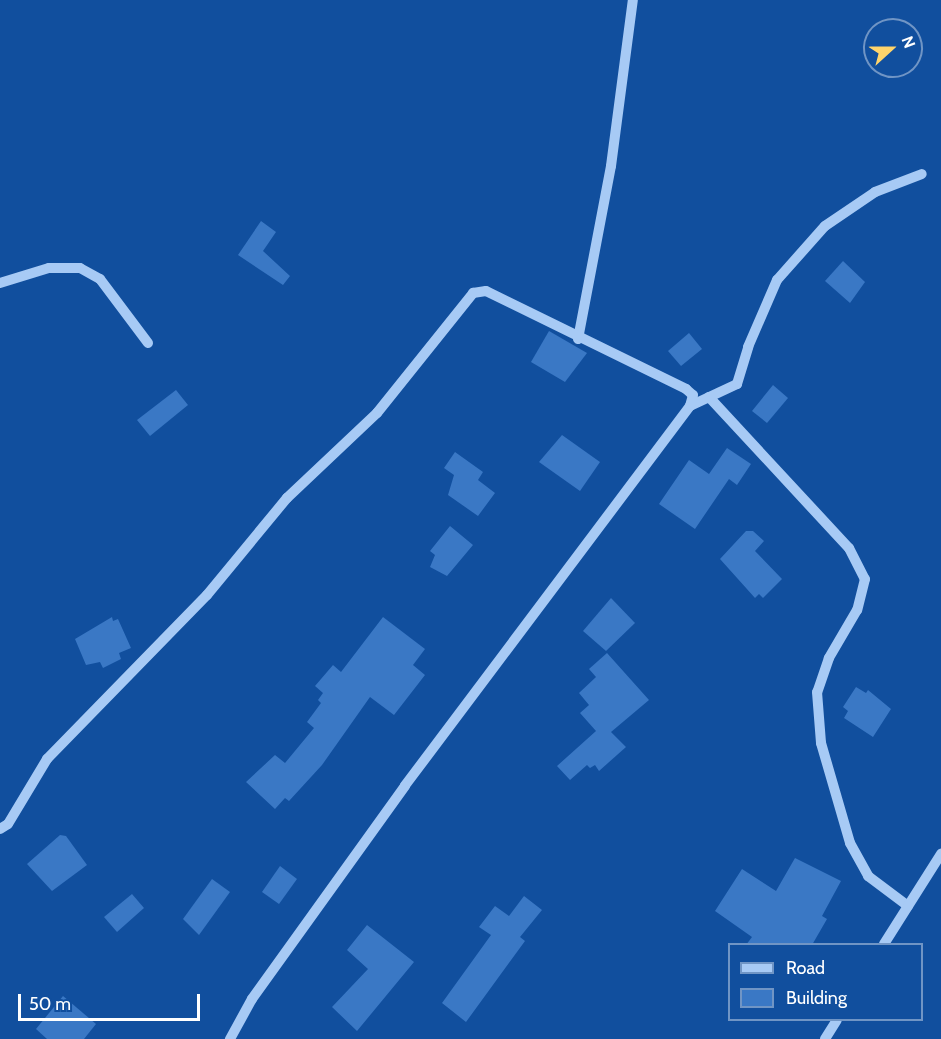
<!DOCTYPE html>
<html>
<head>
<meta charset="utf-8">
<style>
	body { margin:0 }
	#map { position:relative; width:941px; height:1039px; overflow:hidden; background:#114f9e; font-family:Cabin,sans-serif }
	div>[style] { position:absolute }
	.building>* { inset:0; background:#3a78c5 }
	.minor>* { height:10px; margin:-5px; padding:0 5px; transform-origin:5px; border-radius:5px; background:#a7caf5 }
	span { translate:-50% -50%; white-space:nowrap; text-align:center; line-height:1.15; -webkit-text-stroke:4.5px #114f9e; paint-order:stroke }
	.legend { position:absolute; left:728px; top:943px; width:195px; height:78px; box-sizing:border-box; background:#114f9e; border:2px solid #7095c5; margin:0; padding:8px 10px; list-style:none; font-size:18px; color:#fff }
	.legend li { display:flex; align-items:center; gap:12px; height:30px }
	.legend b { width:30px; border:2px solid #7095c5 }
	.north { position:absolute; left:863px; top:18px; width:60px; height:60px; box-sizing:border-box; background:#114f9e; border:2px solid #7095c5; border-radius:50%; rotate:69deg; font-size:16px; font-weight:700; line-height:24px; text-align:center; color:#fff }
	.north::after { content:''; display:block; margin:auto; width:21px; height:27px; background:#ffd46b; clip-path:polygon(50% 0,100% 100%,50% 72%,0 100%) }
	.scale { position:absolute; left:18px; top:994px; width:182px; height:27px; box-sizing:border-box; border:3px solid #fff; border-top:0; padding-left:8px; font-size:18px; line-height:21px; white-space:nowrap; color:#fff; -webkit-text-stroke:4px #114f9e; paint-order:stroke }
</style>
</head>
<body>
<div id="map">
	<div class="building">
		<div style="clip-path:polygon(261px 221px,276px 232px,263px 251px,290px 276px,283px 285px,238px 255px)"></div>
		<div style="clip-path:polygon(843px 261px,865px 282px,850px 303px,825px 281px)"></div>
		<div style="clip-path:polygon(549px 331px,587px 353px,565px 382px,531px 362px)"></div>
		<div style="clip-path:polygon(689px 333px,702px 349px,681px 366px,668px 351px)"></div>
		<div style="clip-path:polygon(773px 385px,788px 398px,767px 423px,752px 411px)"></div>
		<div style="clip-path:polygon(176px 390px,188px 405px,150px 436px,137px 420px)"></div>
		<div style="clip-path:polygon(562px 435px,600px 462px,580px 491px,539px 462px)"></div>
		<div style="clip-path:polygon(727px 448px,751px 464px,737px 485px,729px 479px,695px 529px,659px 504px,689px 460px,709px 474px)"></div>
		<div style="clip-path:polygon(455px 452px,483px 472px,478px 480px,495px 493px,478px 516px,448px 495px,454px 475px,444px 468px)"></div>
		<div style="clip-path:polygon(450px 526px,473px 545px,447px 576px,430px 567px,435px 555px,430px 551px)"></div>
		<div style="clip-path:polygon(746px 531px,753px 531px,764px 541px,755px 551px,782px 579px,763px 598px,759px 594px,755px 598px,720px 559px)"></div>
		<div style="clip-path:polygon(611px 598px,635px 623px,606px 651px,583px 631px)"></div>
		<div style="clip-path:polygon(112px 617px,113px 621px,118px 619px,131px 648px,119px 653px,121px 659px,103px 668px,100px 662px,86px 665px,75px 639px)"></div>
		<div style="clip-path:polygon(383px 617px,425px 649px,413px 665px,425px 675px,394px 715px,370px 697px,322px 765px,289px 801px,285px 798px,275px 809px,246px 782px,275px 755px,285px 763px,314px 728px,307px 722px,321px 703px,318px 700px,323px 693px,315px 686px,333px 665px,341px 672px)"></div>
		<div style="clip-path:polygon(607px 653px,649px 700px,611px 732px,626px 747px,599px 771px,595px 765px,590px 768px,587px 765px,570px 780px,557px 766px,596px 731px,580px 713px,589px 705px,579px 693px,596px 677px,589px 669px)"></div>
		<div style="clip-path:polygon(856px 687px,866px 693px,868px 690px,891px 709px,873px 737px,844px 718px,848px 711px,843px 707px)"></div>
		<div style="clip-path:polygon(60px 835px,66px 836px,87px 865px,52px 891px,27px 864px)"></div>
		<div style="clip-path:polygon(795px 858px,841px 881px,822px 916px,827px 919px,812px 945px,746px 945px,752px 937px,715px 911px,742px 869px,776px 891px)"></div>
		<div style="clip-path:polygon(280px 866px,297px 879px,279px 904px,262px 892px)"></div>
		<div style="clip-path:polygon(212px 879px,230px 892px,199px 935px,183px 919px)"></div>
		<div style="clip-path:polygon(132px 894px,144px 908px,117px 932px,104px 917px)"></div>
		<div style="clip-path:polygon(524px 896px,542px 910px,520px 937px,525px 941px,466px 1022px,442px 1003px,491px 935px,479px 927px,495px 906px,509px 916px)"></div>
		<div style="clip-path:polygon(367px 925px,414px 962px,357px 1031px,332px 1007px,368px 969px,347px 950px)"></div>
		<div style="clip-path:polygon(63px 996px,96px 1024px,84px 1039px,47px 1039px,36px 1029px)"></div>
	</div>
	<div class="minor">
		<div style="left:0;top:283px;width:51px;rotate:-17deg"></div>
		<div style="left:49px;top:268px;width:31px"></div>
		<div style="left:80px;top:268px;width:23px;rotate:29deg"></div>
		<div style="left:100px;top:279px;width:80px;rotate:53.1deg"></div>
		<div style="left:578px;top:339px;width:176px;rotate:-79.2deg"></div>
		<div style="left:611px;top:166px;width:167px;rotate:-82.5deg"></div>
		<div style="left:709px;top:397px;width:206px;rotate:47.2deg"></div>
		<div style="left:849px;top:548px;width:35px;rotate:63deg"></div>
		<div style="left:865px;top:579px;width:32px;rotate:104deg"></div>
		<div style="left:857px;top:610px;width:56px;rotate:120.3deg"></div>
		<div style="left:829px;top:658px;width:36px;rotate:109deg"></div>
		<div style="left:817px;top:692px;width:51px;rotate:85.5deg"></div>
		<div style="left:821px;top:743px;width:104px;rotate:73.8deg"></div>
		<div style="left:850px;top:843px;width:38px;rotate:61deg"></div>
		<div style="left:868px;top:876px;width:50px;rotate:36.9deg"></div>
		<div style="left:690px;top:406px;width:52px;rotate:-25.1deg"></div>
		<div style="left:737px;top:384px;width:39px;rotate:-73deg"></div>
		<div style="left:748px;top:347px;width:73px;rotate:-66.6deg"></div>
		<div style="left:777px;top:280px;width:72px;rotate:-48.4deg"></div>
		<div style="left:825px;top:226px;width:60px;rotate:-34.2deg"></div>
		<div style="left:875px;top:192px;width:50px;rotate:-21deg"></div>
		<div style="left:0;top:829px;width:9px;rotate:-32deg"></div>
		<div style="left:8px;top:824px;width:76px;rotate:-59deg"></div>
		<div style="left:47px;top:759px;width:229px;rotate:-45.7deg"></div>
		<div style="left:207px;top:595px;width:126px;rotate:-50.5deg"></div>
		<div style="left:287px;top:498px;width:124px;rotate:-43.4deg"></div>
		<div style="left:377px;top:413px;width:154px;rotate:-51.3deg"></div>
		<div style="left:473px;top:293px;width:13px;rotate:-9deg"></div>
		<div style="left:486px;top:291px;width:223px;rotate:26.1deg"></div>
		<div style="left:686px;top:389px;width:9px;rotate:41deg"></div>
		<div style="left:693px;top:395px;width:11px;rotate:105deg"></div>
		<div style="left:690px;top:406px;width:475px;rotate:126.9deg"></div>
		<div style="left:405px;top:786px;width:262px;rotate:125.7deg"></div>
		<div style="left:252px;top:999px;width:46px;rotate:118.8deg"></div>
		<div style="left:884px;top:944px;width:107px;rotate:-57.7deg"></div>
		<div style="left:825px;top:1039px;width:22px;rotate:-58deg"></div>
	</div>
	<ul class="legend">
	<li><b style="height:8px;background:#a7caf5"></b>Road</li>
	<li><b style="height:16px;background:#3a78c5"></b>Building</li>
	</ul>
	<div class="north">N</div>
	<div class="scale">50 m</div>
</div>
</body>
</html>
